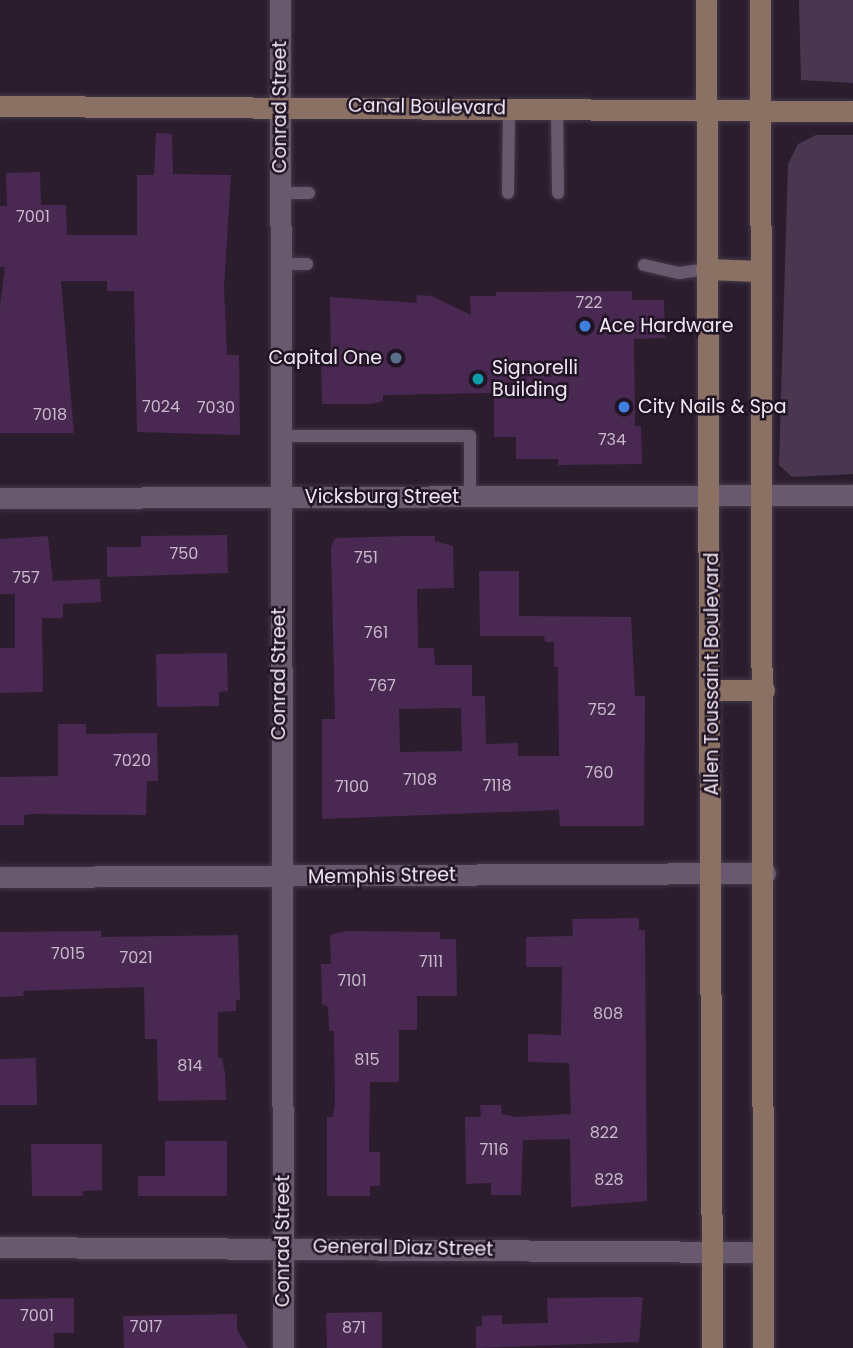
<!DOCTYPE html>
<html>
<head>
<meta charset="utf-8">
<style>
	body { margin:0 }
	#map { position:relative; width:853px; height:1348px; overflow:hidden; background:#2b1d2e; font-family:Poppins,sans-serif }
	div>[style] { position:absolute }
	.green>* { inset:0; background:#4a374f }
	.building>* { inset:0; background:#492951 }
	.roads { filter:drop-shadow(0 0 2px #443947) drop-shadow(0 0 2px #443947) }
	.lane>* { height:12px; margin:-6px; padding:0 6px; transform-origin:6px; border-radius:6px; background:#69596e }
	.street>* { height:21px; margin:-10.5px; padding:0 10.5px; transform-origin:10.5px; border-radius:10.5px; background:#69596e }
	.secondary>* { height:21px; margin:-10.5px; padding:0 10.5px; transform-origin:10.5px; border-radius:10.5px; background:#8a7164 }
	.dots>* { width:19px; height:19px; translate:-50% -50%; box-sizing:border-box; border:4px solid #211425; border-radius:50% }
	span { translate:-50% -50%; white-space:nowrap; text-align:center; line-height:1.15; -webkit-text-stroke:5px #211425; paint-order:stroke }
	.number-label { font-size:16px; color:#c8b9cc }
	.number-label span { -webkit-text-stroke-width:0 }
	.street-label { font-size:19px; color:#f3e9f5 }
	.poi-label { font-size:19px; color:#f3e9f5 }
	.left { translate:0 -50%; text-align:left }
	.right { translate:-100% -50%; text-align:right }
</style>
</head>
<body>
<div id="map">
	<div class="green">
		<div style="clip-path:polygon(799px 0,853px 0,853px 83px,801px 80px)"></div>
		<div style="clip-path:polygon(816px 135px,853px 135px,853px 474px,792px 477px,779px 465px,788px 164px,798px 144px)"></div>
	</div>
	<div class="building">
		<div style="clip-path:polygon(156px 133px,172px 134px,173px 174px,231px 175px,224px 287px,227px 355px,239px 355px,240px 435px,137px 432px,134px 291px,107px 291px,107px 281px,61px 281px,74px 433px,0 433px,0 307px,5px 267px,0 267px,0 206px,7px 206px,6px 173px,40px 172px,41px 205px,66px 205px,67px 235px,137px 235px,137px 175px,154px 175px)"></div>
		<div style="clip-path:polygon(632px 291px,632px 300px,664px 300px,665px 338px,634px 339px,635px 426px,641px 426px,642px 464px,558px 465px,558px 459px,516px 459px,516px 437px,494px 437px,494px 393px,383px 395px,383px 401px,372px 404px,322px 404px,321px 364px,331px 364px,330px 297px,417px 303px,416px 295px,432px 296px,471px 315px,470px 296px,496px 296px,496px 292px)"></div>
		<div style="clip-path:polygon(227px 535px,228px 573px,107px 577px,107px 547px,141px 547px,141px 536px)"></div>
		<div style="clip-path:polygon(48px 536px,53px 581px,100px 579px,101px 602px,63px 604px,63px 618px,42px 618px,43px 692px,0 693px,0 648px,15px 648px,15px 594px,0 594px,0 539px)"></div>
		<div style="clip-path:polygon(evenodd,407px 536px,435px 536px,435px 541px,453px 546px,454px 588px,417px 589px,418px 648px,434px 648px,435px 665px,472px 665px,472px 696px,485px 696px,486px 744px,518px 743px,518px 756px,559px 756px,558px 667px,554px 667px,554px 642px,545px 642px,544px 636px,480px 636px,479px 571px,519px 571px,519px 616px,631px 617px,635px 696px,645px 696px,644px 826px,560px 826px,559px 810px,322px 819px,322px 719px,335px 719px,331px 547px,335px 538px,407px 536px,461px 708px,462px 751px,400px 752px,399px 709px,461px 708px)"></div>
		<div style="clip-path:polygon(227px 653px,228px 691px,219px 692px,219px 706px,157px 707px,156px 654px)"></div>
		<div style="clip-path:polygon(58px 724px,86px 724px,86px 734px,157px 733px,158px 781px,147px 781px,146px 815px,33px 814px,24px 815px,24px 825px,0 825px,0 777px,58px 776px)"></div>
		<div style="clip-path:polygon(639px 918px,639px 930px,645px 930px,647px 1201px,571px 1207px,570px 1139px,523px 1140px,521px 1195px,491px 1195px,491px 1183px,466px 1184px,465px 1117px,481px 1117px,480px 1105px,501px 1105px,502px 1114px,516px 1117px,571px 1114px,569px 1063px,528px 1062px,528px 1034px,561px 1035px,562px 967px,526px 967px,526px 937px,573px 936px,572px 919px)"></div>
		<div style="clip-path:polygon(101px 931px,101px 937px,238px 935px,240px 1000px,236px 1000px,236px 1011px,218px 1012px,218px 1058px,222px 1058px,225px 1073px,226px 1100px,158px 1101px,157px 1039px,145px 1039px,144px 987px,23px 991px,24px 996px,0 997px,0 932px)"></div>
		<div style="clip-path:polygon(345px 931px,440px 932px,440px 939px,456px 939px,457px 996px,417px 996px,417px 1030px,399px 1030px,399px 1082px,370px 1082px,369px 1152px,380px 1152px,380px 1186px,370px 1186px,370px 1196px,327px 1196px,327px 1117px,333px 1117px,335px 1104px,334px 1031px,329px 1031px,328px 1007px,322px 1004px,321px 964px,331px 964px,330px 935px)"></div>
		<div style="clip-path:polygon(36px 1058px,37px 1105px,0 1105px,0 1059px)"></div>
		<div style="clip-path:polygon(165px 1141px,227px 1141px,227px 1196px,138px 1196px,138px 1176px,165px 1176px)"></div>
		<div style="clip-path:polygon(31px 1144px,102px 1144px,102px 1190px,83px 1191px,83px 1196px,32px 1196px)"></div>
		<div style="clip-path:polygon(643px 1297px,639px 1342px,476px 1348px,476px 1326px,482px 1326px,482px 1316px,502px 1315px,502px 1324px,548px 1323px,547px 1298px)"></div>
		<div style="clip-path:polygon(74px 1298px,74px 1333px,54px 1333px,54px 1348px,0 1348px,0 1299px)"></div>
		<div style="clip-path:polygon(382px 1312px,382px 1348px,327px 1348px,326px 1313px)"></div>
		<div style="clip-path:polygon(237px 1314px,237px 1330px,248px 1348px,124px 1348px,123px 1316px)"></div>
	</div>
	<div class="roads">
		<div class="lane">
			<div style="left:557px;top:109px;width:84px;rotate:89.3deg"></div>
			<div style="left:280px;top:193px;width:29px"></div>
			<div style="left:508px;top:193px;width:85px;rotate:-89.3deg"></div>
			<div style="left:280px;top:264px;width:27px"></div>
			<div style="left:644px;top:265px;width:36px;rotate:13deg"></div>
			<div style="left:679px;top:273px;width:27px;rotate:-8deg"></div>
			<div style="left:278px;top:436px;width:192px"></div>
			<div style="left:470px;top:436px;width:60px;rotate:90deg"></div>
		</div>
		<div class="street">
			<div style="left:280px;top:0;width:1348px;rotate:89.87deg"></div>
			<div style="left:0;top:498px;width:853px;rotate:-0.2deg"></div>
			<div style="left:0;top:877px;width:765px;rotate:-0.3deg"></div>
			<div style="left:0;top:1247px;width:763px;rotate:0.38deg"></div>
		</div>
		<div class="secondary">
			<div style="left:706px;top:0;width:1348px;rotate:89.74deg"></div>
			<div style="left:760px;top:0;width:1348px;rotate:89.87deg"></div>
			<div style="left:0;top:106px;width:853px;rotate:0.34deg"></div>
			<div style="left:706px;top:269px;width:55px;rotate:2.1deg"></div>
			<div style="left:712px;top:690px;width:52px"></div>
		</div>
	</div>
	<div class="dots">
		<div style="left:585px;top:326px;background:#3f7fe0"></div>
		<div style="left:396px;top:358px;background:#5c6f8a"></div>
		<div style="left:478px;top:379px;background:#0f9aa8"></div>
		<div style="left:624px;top:407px;background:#3f7fe0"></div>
	</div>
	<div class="number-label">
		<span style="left:33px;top:217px">7001</span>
		<span style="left:589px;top:303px">722</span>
		<span style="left:161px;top:407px">7024</span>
		<span style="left:216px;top:408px">7030</span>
		<span style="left:50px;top:415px">7018</span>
		<span style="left:612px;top:440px">734</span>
		<span style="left:184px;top:554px">750</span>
		<span style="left:366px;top:558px">751</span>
		<span style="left:26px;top:578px">757</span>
		<span style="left:376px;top:633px">761</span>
		<span style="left:382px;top:686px">767</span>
		<span style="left:602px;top:710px">752</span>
		<span style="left:132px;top:761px">7020</span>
		<span style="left:599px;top:773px">760</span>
		<span style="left:420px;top:780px">7108</span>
		<span style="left:497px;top:786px">7118</span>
		<span style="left:352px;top:787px">7100</span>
		<span style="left:68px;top:954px">7015</span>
		<span style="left:136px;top:958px">7021</span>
		<span style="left:431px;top:962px">7111</span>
		<span style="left:352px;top:981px">7101</span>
		<span style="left:608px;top:1014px">808</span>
		<span style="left:367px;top:1060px">815</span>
		<span style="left:190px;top:1066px">814</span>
		<span style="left:604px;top:1133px">822</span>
		<span style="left:494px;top:1150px">7116</span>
		<span style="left:609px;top:1180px">828</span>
		<span style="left:37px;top:1316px">7001</span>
		<span style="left:146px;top:1327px">7017</span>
		<span style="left:354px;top:1328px">871</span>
	</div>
	<div class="street-label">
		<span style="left:280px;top:107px;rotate:-90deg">Conrad Street</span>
		<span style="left:427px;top:107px;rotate:1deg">Canal Boulevard</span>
		<span style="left:382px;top:497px">Vicksburg Street</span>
		<span style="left:279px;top:674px;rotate:-90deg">Conrad Street</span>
		<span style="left:712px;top:674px;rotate:-90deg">Allen Toussaint Boulevard</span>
		<span style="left:382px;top:876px;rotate:-1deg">Memphis Street</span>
		<span style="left:283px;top:1241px;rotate:-90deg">Conrad Street</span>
		<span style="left:403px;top:1248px;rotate:1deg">General Diaz Street</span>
	</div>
	<div class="poi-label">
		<span class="left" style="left:599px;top:326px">Ace Hardware</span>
		<span class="right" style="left:382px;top:358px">Capital One</span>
		<span class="left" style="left:492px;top:379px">Signorelli<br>Building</span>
		<span class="left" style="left:638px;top:407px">City Nails &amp; Spa</span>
	</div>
</div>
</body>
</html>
